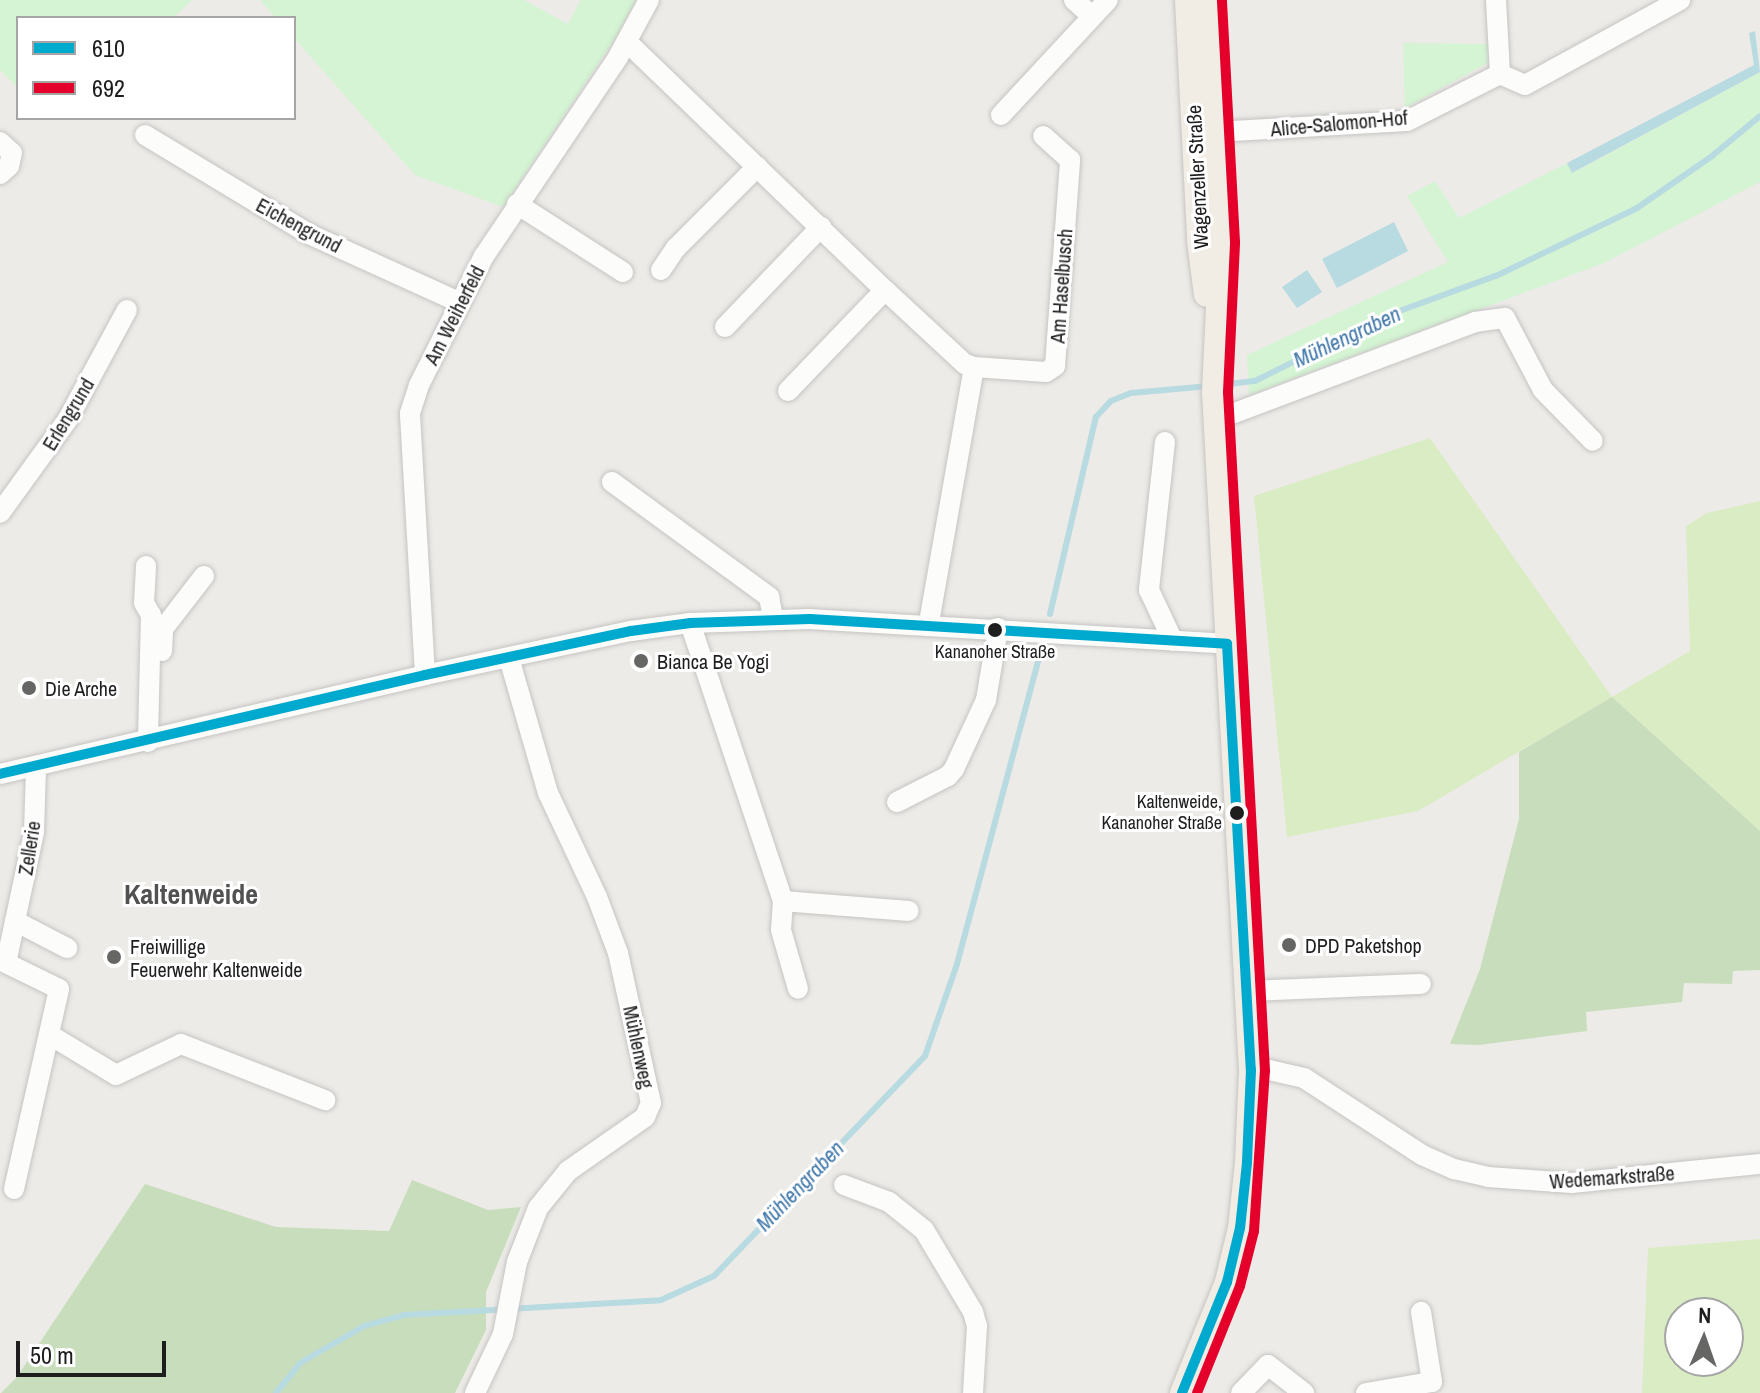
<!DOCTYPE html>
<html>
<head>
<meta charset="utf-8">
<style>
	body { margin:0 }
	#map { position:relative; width:1760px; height:1393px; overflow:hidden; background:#edebe7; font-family:"Archivo Narrow",sans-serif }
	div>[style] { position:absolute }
	.grass>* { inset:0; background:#daecc4 }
	.forest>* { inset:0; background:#c8ddbb }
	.park>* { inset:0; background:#d4f4d3 }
	.water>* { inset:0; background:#b8dae1 }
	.stream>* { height:6px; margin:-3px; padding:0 3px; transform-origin:3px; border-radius:3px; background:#b8dae1 }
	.roads { filter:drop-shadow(0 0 2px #c5c4c3) drop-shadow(0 0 2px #c5c4c3) }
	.minor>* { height:20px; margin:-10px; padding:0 10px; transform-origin:10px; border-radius:10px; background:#fcfcfb }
	.major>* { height:24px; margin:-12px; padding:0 12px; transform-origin:12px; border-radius:12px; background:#f1ece4 }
	.bus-1>* { height:10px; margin:-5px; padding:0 5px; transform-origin:5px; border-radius:5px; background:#00a9ce }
	.bus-2>* { height:10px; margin:-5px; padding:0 5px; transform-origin:5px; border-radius:5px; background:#e4002b }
	.dots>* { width:22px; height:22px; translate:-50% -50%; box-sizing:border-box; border:4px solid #fff; border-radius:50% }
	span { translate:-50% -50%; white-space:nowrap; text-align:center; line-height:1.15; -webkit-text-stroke:6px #fff; paint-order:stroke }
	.bus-label { font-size:18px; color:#1e1e1e }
	.right { translate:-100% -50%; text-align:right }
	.street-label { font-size:20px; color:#1e1e1e }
	.poi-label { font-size:20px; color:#1e1e1e }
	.left { translate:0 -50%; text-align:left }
	.water-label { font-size:22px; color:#4379aa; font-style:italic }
	.district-label { font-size:28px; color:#515151; font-weight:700 }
	.legend { position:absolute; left:16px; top:16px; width:280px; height:104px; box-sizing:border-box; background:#fff; border:2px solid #a5a5a5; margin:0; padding:10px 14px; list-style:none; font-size:24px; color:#1e1e1e }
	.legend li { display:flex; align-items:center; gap:16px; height:40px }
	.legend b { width:40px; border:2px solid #a5a5a5 }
	.north { position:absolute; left:1664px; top:1297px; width:80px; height:80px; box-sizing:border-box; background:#fff; border:2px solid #a5a5a5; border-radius:50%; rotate:2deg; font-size:22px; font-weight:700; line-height:32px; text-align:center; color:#1e1e1e }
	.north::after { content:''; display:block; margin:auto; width:28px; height:36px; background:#666664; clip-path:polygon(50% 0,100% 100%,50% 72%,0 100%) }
	.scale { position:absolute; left:16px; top:1341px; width:150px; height:36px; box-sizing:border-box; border:4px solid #1e1e1e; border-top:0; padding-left:10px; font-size:24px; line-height:28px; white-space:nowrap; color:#1e1e1e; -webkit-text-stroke:6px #fff; paint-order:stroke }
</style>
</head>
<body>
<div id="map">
	<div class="grass">
		<div style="clip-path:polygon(1430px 438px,1612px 697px,1690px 651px,1686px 526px,1707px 513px,1760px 501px,1760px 831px,1612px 697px,1418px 811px,1287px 837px,1254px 496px)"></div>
		<div style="clip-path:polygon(evenodd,1760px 1239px,1760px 1393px,1642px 1393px,1648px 1248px,1760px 1239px,1728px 1313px,1728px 1361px,1680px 1361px,1680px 1313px,1728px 1313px)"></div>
	</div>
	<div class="forest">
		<div style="clip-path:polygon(1612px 697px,1760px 831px,1760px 970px,1733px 971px,1732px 984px,1684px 983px,1682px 1002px,1586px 1012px,1587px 1031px,1479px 1045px,1450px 1044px,1480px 969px,1519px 819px,1519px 752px)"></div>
		<div style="clip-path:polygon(412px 1180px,488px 1210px,521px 1207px,486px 1292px,486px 1330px,455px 1393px,1px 1393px,17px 1377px,145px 1184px,276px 1227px,389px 1231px)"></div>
	</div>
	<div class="park">
		<div style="clip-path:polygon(0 0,192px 0,173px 18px,18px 18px,18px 88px,0 70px)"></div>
		<div style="clip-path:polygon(260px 0,524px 0,568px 24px,581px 0,637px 0,611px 45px,503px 207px,415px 175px,294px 38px,294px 18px,276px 18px)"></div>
		<div style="clip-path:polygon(1403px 43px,1490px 44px,1492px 54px,1489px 62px,1405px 108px)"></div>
		<div style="clip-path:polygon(1760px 72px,1760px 182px,1604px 263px,1249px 395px,1247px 355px,1448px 262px,1407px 196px,1435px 181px,1459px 218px,1567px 163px,1573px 173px)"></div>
	</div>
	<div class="water">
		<div style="clip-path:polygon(1755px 31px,1760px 72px,1572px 173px,1567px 163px,1754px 65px,1749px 33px)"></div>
		<div style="clip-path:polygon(1394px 222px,1408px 251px,1337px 288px,1322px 259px)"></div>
		<div style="clip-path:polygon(1307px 270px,1322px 292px,1297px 308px,1282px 287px)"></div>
	</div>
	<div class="stream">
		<div style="left:1221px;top:385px;width:34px;rotate:-7deg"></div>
		<div style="left:1255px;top:381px;width:143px;rotate:-26.6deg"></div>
		<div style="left:1383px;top:317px;width:122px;rotate:-20.1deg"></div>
		<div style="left:1498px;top:275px;width:154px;rotate:-25.7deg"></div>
		<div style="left:1637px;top:208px;width:91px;rotate:-34.7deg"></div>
		<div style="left:1712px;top:156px;width:62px;rotate:-39.8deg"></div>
		<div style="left:1050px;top:614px;width:202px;rotate:-76.9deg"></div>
		<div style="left:1096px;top:417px;width:22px;rotate:-47deg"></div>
		<div style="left:1111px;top:401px;width:22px;rotate:-22deg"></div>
		<div style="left:1131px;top:393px;width:79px;rotate:-5.1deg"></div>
		<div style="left:276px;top:1393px;width:38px;rotate:-51deg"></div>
		<div style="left:300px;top:1363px;width:74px;rotate:-30deg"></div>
		<div style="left:364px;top:1326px;width:41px;rotate:-15.4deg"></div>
		<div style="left:404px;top:1315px;width:257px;rotate:-3.3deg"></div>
		<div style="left:661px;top:1300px;width:58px;rotate:-24.4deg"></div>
		<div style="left:714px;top:1276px;width:305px;rotate:-46.2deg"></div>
		<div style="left:925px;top:1056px;width:97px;rotate:-70.8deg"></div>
		<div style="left:957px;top:964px;width:317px;rotate:-75deg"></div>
	</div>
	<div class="roads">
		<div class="minor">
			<div style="left:1074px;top:0;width:24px;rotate:42deg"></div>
			<div style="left:627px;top:42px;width:358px;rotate:43.9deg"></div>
			<div style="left:885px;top:290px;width:109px;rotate:42.8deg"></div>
			<div style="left:965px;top:364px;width:9px;rotate:18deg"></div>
			<div style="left:974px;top:367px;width:260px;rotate:100deg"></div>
			<div style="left:1500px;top:74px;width:27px;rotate:24deg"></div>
			<div style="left:1525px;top:85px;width:177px;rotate:-28.7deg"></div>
			<div style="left:1001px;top:115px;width:157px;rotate:-47.1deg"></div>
			<div style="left:1215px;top:132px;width:192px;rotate:-3.3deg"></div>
			<div style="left:1407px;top:121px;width:104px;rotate:-26.8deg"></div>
			<div style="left:1500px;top:74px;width:74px;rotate:-93.1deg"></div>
			<div style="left:145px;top:135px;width:192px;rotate:31.1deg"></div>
			<div style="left:309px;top:234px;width:165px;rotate:24.4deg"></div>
			<div style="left:0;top:142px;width:16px;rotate:43deg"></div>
			<div style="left:12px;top:153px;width:13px;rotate:103deg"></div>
			<div style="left:9px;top:166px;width:12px;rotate:138deg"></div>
			<div style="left:517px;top:204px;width:126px;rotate:32.7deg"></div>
			<div style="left:661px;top:270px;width:27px;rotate:-56deg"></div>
			<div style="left:676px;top:248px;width:115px;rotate:-45deg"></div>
			<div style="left:725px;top:327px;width:139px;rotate:-46.2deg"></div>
			<div style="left:974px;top:367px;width:72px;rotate:4deg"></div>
			<div style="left:1046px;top:372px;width:11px;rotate:-34deg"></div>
			<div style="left:1055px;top:366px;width:207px;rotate:-85.8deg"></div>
			<div style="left:1070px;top:160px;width:36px;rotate:-138deg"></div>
			<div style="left:788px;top:391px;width:140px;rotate:-46.2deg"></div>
			<div style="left:1216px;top:420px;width:277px;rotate:-20.7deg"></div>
			<div style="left:1475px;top:322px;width:30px;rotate:-8deg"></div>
			<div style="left:1505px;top:318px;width:81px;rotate:62.2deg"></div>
			<div style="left:1543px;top:390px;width:71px;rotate:45.6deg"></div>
			<div style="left:1165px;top:442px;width:149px;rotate:96.2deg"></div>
			<div style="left:1149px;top:590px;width:56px;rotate:64.8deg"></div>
			<div style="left:612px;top:482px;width:195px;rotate:36.2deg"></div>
			<div style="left:769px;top:597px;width:21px;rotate:79deg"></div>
			<div style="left:0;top:513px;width:116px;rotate:-54.1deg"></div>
			<div style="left:68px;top:419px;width:124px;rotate:-61.6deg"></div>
			<div style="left:146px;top:566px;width:37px;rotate:93deg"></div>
			<div style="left:144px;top:603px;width:14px;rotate:60deg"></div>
			<div style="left:151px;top:615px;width:127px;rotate:91.4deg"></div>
			<div style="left:690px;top:623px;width:293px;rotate:71.5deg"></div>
			<div style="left:783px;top:901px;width:29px;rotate:94deg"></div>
			<div style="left:781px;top:930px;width:61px;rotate:73.9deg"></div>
			<div style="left:162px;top:651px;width:22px;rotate:-87deg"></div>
			<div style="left:163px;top:629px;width:67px;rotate:-52.3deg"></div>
			<div style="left:425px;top:675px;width:262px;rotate:-93.3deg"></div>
			<div style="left:410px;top:413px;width:29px;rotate:-72deg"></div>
			<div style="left:419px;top:385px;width:144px;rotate:-63.3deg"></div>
			<div style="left:484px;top:256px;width:240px;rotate:-56deg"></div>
			<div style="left:618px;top:57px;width:65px;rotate:-61.5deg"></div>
			<div style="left:0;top:774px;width:436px;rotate:-13.1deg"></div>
			<div style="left:425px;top:675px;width:211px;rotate:-12.1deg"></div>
			<div style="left:631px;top:631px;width:60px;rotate:-7.7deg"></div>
			<div style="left:690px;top:623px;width:120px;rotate:-1.9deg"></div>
			<div style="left:810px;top:619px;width:418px;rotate:3.4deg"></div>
			<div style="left:897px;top:802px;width:57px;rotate:-27deg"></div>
			<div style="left:948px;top:776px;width:9px;rotate:-49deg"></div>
			<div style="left:954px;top:769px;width:76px;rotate:-65.1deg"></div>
			<div style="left:986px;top:700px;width:73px;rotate:-80.5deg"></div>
			<div style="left:783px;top:901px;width:126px;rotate:4.5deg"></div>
			<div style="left:15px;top:921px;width:59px;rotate:27.4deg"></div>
			<div style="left:1247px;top:991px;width:174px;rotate:-2.3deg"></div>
			<div style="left:50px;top:1035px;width:77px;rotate:31.2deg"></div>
			<div style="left:116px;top:1075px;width:72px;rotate:-25.5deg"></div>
			<div style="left:181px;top:1044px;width:155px;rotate:21.3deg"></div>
			<div style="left:1251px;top:1070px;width:18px"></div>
			<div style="left:1269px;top:1070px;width:36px;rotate:13deg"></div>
			<div style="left:1304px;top:1078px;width:141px;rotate:33.1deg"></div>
			<div style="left:1422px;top:1155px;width:35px;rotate:24deg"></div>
			<div style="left:1454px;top:1169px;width:35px;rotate:13deg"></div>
			<div style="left:1488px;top:1177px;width:84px;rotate:4.1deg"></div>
			<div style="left:1572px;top:1183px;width:189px;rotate:-5.8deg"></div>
			<div style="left:844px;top:1185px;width:48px;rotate:20.7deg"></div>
			<div style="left:889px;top:1202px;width:45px;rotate:38.7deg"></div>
			<div style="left:924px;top:1230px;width:96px;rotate:59.1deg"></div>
			<div style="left:973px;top:1312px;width:15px;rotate:74deg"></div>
			<div style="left:977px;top:1326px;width:67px;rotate:93.4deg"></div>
			<div style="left:14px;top:1189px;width:205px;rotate:-77.3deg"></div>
			<div style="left:59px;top:989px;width:59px;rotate:-153.9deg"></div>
			<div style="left:6px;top:963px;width:134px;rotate:-77.9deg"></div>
			<div style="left:34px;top:832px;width:64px;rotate:-88.2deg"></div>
			<div style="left:475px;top:1393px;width:65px;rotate:-64.6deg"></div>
			<div style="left:503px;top:1334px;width:73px;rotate:-79deg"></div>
			<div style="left:517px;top:1262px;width:58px;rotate:-68.7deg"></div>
			<div style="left:538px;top:1208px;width:48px;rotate:-51deg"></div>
			<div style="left:568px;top:1171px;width:94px;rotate:-35deg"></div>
			<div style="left:645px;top:1117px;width:15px;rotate:-67deg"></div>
			<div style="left:651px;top:1103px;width:154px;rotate:-102.4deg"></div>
			<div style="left:618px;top:953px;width:60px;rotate:-110.6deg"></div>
			<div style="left:597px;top:897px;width:115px;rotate:-115.2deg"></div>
			<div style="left:548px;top:793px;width:141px;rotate:-106.1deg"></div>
			<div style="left:1241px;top:1393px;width:39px;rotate:-46deg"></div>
			<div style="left:1268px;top:1365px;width:46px;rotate:37.9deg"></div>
			<div style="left:1366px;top:1393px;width:67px;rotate:-9.5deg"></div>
			<div style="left:1432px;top:1382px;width:71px;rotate:-98.9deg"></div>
		</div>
		<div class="major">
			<div style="left:1187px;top:0;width:241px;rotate:87.1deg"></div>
			<div style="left:1199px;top:241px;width:54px;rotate:82.6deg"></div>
			<div style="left:1182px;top:1393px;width:120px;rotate:-67.9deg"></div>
			<div style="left:1227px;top:1282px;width:56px;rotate:-76.5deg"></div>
			<div style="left:1240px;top:1228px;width:65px;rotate:-83.9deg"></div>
			<div style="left:1247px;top:1163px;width:93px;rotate:-87.5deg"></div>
			<div style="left:1251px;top:1070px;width:679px;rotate:-93.12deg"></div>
			<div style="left:1214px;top:392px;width:149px;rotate:-87.3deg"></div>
			<div style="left:1221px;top:243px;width:243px;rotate:-93.1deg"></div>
		</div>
	</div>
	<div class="bus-1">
		<div style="left:0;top:774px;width:436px;rotate:-13.1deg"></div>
		<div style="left:425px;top:675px;width:211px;rotate:-12.1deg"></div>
		<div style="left:631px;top:631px;width:60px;rotate:-7.7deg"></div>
		<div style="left:690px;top:623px;width:120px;rotate:-1.9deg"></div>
		<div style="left:810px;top:619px;width:418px;rotate:3.4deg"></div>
		<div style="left:1227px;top:644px;width:427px;rotate:86.8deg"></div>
		<div style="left:1251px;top:1070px;width:93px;rotate:92.5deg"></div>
		<div style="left:1247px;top:1163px;width:65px;rotate:96.1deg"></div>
		<div style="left:1240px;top:1228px;width:56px;rotate:103.5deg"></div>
		<div style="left:1227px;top:1282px;width:120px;rotate:112.1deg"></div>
	</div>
	<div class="bus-2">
		<div style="left:1197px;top:1393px;width:115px;rotate:-68.1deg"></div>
		<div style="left:1240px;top:1286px;width:57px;rotate:-75.7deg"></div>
		<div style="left:1254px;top:1231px;width:160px;rotate:-86.1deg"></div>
		<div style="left:1265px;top:1071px;width:680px;rotate:-93.12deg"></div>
		<div style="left:1228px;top:392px;width:150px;rotate:-87.3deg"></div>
		<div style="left:1235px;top:242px;width:242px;rotate:-93.1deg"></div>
	</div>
	<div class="dots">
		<div style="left:995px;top:630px;background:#1e1e1e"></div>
		<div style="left:641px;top:661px;background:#666664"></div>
		<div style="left:29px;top:688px;background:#666664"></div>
		<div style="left:1237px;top:813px;background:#1e1e1e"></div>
		<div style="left:1289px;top:945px;background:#666664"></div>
		<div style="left:114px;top:957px;background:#666664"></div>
	</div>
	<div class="bus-label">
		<span style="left:995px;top:652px">Kananoher Straße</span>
		<span class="right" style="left:1222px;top:813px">Kaltenweide,<br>Kananoher Straße</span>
	</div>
	<div class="street-label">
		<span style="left:1339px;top:123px;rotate:-5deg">Alice-Salomon-Hof</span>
		<span style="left:1197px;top:177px;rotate:-93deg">Wagenzeller Straße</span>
		<span style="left:299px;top:225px;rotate:28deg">Eichengrund</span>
		<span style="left:1061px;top:286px;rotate:-86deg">Am Haselbusch</span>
		<span style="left:454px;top:315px;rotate:-63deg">Am Weiherfeld</span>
		<span style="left:68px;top:414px;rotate:-59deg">Erlengrund</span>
		<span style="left:29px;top:848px;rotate:-81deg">Zellerie</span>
		<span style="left:639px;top:1047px;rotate:78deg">Mühlenweg</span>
		<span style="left:1612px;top:1177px;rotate:-4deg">Wedemarkstraße</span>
	</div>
	<div class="poi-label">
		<span class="left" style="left:657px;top:661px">Bianca Be Yogi</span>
		<span class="left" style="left:45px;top:688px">Die Arche</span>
		<span class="left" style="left:1305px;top:945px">DPD Paketshop</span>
		<span class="left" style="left:130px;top:958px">Freiwillige<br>Feuerwehr Kaltenweide</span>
	</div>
	<div class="water-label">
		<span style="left:1347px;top:337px;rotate:-25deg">Mühlengraben</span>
		<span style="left:800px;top:1186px;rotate:-46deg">Mühlengraben</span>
	</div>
	<div class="district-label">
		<span style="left:191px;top:894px">Kaltenweide</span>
	</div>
	<ul class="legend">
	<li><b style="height:10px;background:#00a9ce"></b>610</li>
	<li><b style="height:10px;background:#e4002b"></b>692</li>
	</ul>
	<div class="north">N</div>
	<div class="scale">50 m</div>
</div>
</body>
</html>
